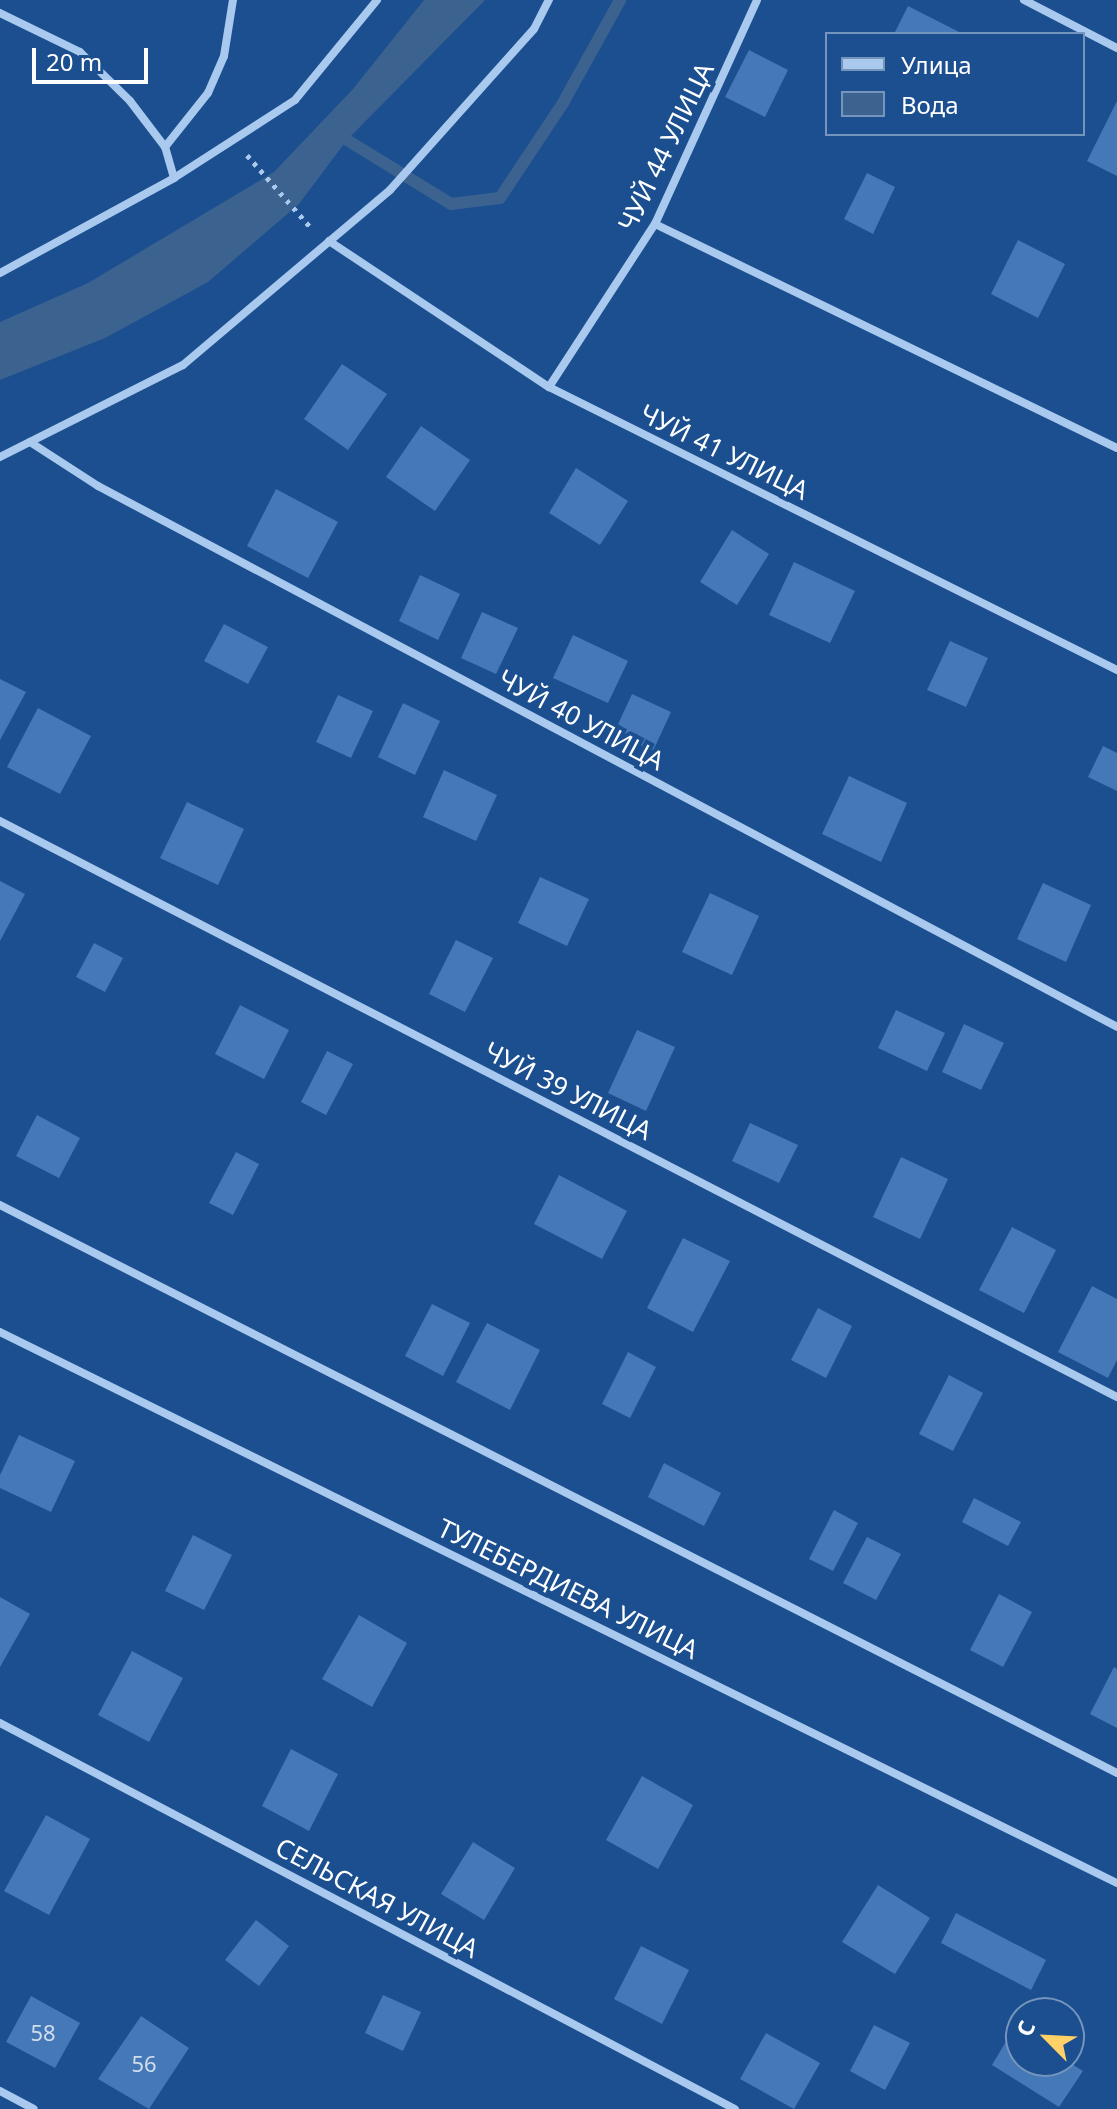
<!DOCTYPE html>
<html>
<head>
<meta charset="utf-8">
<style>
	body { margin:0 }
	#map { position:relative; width:1117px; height:2109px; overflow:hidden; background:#1b4f8f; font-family:"Noto Sans",sans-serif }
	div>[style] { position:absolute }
	.water>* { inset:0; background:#3c6290 }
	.stream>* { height:12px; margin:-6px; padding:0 6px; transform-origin:6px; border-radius:6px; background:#3c6290 }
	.building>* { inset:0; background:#4478b7 }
	.path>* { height:5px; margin-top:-2.5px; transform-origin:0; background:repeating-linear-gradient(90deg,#a9c9ee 0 4px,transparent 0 10px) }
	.minor>* { height:8px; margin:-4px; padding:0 4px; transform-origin:4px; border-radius:4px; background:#a9c9ee }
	span { translate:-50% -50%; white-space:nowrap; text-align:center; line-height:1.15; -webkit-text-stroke:8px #1b4f8f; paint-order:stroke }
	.number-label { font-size:22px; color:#d0dded }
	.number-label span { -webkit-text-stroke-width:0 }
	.street-label { font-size:26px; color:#fff }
	.legend { position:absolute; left:825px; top:32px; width:260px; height:104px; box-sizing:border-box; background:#1b4f8f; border:2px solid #7695bc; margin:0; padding:10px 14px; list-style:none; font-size:24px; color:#fff }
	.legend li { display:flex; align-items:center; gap:16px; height:40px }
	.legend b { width:40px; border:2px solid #7695bc }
	.north { position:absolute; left:1005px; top:1997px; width:80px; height:80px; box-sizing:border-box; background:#1b4f8f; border:2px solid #7695bc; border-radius:50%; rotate:294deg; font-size:22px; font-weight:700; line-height:32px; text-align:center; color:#fff }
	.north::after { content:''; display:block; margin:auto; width:28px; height:36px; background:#ffd166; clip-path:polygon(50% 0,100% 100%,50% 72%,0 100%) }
	.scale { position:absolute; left:32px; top:48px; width:116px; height:36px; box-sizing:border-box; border:4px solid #fff; border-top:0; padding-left:10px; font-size:24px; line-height:28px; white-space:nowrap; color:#fff; -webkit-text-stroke:6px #1b4f8f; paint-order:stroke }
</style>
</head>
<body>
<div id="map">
	<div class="water">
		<div style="clip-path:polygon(424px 0,485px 0,347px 140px,299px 204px,208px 282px,105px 338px,0 380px,0 322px,88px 283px,274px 172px,353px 89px)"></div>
	</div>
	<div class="stream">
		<div style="left:347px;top:140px;width:122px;rotate:31.6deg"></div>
		<div style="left:451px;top:204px;width:49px;rotate:-7deg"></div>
		<div style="left:500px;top:198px;width:114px;rotate:-56.4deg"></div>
		<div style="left:563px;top:103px;width:118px;rotate:-61deg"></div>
	</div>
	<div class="building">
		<div style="clip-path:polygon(908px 6px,963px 34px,894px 34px)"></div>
		<div style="clip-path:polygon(749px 50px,788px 70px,765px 117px,725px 97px)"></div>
		<div style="clip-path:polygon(1117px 101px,1117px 176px,1087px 161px)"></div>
		<div style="clip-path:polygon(867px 173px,895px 187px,873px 234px,844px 219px)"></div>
		<div style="clip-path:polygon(1018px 240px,1065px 264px,1038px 318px,991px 294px)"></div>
		<div style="clip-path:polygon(342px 364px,387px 394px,348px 450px,304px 419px)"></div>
		<div style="clip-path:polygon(421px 426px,470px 460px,435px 511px,386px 477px)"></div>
		<div style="clip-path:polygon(576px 468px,628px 501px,600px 545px,549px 513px)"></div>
		<div style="clip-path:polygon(276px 489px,338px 522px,308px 578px,247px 546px)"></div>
		<div style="clip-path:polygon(732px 530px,769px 554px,737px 605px,700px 582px)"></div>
		<div style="clip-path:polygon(794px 562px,855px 591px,830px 643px,769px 615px)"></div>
		<div style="clip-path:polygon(420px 575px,460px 594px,438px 640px,399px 621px)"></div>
		<div style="clip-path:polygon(482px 612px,518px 628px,496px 674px,461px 658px)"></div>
		<div style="clip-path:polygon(224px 624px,268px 647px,248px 684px,204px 661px)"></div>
		<div style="clip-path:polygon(573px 635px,628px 661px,608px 703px,553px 678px)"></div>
		<div style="clip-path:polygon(950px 641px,988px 658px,966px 707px,927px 690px)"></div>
		<div style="clip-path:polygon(0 679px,26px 692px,0 740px)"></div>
		<div style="clip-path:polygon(632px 694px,671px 712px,653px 751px,614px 733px)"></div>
		<div style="clip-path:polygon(338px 695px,373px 711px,351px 758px,316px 742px)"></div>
		<div style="clip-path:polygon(403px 703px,440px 721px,415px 775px,378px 757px)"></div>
		<div style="clip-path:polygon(38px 708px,91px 736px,60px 794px,7px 767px)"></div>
		<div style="clip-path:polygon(1103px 746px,1117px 753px,1117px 791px,1088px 777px)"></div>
		<div style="clip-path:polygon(444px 770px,497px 795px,476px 841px,423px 817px)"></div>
		<div style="clip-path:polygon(849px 776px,907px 803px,881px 862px,822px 834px)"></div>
		<div style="clip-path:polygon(187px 802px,244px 829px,218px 885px,160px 858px)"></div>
		<div style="clip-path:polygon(540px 877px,589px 899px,567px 946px,518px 923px)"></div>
		<div style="clip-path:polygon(0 881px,25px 894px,0 941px)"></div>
		<div style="clip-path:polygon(1043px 883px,1091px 905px,1066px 962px,1017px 939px)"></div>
		<div style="clip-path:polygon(710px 893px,759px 916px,732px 975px,682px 952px)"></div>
		<div style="clip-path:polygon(456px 940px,493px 958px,465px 1012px,429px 994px)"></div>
		<div style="clip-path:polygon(94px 943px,123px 958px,105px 992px,76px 977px)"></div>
		<div style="clip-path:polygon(240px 1005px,289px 1030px,264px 1079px,215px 1054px)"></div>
		<div style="clip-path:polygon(896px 1010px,945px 1033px,927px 1071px,878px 1048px)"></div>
		<div style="clip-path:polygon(964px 1024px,1004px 1043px,981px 1090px,942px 1072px)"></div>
		<div style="clip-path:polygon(637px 1030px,675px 1047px,646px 1111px,608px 1093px)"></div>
		<div style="clip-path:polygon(327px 1051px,353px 1064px,326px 1115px,301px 1102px)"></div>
		<div style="clip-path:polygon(37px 1115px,80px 1138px,59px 1178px,16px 1156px)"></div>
		<div style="clip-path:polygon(750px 1123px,798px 1145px,779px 1183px,732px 1161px)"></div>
		<div style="clip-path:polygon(236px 1152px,259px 1164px,233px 1215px,209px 1203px)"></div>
		<div style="clip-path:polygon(901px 1157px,948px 1179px,920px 1239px,873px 1217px)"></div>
		<div style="clip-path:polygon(559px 1175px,627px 1211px,602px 1259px,534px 1224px)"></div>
		<div style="clip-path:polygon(1012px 1227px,1056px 1250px,1024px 1313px,979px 1290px)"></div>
		<div style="clip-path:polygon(683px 1238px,730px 1261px,693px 1332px,647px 1308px)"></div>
		<div style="clip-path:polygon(1092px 1286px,1117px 1299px,1117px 1360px,1108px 1378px,1058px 1352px)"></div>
		<div style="clip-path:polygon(432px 1304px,470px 1323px,443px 1376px,405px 1356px)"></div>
		<div style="clip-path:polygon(818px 1308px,852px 1326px,826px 1378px,791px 1360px)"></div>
		<div style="clip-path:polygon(487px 1323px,540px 1350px,510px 1410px,456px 1382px)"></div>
		<div style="clip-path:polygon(628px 1352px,656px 1367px,630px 1418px,602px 1404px)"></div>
		<div style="clip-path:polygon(949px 1375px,983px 1393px,953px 1451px,919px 1434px)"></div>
		<div style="clip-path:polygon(19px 1435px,75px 1461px,51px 1512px,0 1488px,0 1475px)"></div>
		<div style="clip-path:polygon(664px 1463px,721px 1493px,704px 1526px,648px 1497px)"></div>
		<div style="clip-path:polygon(974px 1498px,1021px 1522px,1008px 1546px,962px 1522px)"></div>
		<div style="clip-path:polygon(834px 1510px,858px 1523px,833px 1571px,809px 1559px)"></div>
		<div style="clip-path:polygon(193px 1535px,232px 1555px,204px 1610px,165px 1591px)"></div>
		<div style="clip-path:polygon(867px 1537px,901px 1554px,876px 1600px,843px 1583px)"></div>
		<div style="clip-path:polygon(999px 1594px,1032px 1612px,1003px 1667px,970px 1650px)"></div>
		<div style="clip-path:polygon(0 1597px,30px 1614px,0 1667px)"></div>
		<div style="clip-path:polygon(359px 1615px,407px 1643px,372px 1707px,322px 1679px)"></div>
		<div style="clip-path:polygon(132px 1651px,183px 1678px,149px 1742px,98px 1715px)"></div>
		<div style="clip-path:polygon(1114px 1667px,1117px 1669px,1117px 1728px,1090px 1714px)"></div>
		<div style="clip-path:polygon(291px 1749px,338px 1774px,309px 1831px,262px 1806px)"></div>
		<div style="clip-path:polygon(642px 1776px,693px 1805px,658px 1869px,606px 1840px)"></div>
		<div style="clip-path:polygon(46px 1815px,90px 1839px,49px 1915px,4px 1891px)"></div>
		<div style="clip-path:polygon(473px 1842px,515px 1868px,484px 1920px,441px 1894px)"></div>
		<div style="clip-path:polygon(878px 1885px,930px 1918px,895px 1974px,842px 1942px)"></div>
		<div style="clip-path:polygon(956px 1913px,1046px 1960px,1031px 1990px,941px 1943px)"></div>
		<div style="clip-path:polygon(256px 1920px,289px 1946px,259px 1986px,225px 1960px)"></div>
		<div style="clip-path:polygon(641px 1946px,689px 1970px,662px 2024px,614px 1999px)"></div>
		<div style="clip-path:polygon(383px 1995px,421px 2012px,403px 2051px,365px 2033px)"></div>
		<div style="clip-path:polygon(31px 1996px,80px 2023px,55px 2068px,6px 2042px)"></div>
		<div style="clip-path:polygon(141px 2016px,189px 2048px,149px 2109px,98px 2079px)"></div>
		<div style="clip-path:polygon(874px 2025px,910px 2043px,885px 2090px,850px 2071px)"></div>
		<div style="clip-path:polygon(1014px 2028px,1021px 2032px,1021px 2061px,1067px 2061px,1083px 2071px,1059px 2107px,992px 2065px)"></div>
		<div style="clip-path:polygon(766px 2033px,820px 2063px,794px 2109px,740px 2079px)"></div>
	</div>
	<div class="path">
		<div style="left:247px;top:155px;width:98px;rotate:48.7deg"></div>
	</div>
	<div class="minor">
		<div style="left:1024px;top:0;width:105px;rotate:27.3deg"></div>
		<div style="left:0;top:13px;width:89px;rotate:26deg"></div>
		<div style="left:80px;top:52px;width:70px;rotate:44.4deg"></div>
		<div style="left:130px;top:101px;width:58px;rotate:52.7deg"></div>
		<div style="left:174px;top:178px;width:32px;rotate:-106deg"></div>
		<div style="left:165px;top:147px;width:69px;rotate:-51.5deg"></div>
		<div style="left:208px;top:93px;width:40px;rotate:-66.6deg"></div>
		<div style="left:224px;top:56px;width:57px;rotate:-80.9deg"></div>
		<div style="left:655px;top:224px;width:513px;rotate:25.87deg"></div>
		<div style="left:329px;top:241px;width:264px;rotate:33.6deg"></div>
		<div style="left:549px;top:387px;width:635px;rotate:26.48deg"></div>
		<div style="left:0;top:273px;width:198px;rotate:-28.6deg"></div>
		<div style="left:174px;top:178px;width:144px;rotate:-32.8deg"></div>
		<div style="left:295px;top:100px;width:129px;rotate:-50.6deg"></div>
		<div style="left:549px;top:387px;width:194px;rotate:-57deg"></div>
		<div style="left:655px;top:224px;width:246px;rotate:-65.5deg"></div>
		<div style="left:30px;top:442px;width:81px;rotate:32.9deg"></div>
		<div style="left:98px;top:486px;width:1154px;rotate:27.96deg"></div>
		<div style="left:0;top:457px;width:205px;rotate:-26.7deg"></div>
		<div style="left:183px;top:365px;width:271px;rotate:-40.2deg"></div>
		<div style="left:390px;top:190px;width:216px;rotate:-48.2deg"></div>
		<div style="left:534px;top:29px;width:33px;rotate:-63deg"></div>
		<div style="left:0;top:821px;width:1257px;rotate:27.28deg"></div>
		<div style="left:0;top:1205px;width:1253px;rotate:26.95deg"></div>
		<div style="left:0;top:1332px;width:1246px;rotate:26.26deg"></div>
		<div style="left:0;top:1723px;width:830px;rotate:27.71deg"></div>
		<div style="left:0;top:2091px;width:38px;rotate:28deg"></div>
	</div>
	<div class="number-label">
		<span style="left:43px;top:2033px">58</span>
		<span style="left:144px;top:2064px">56</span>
	</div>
	<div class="street-label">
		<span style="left:666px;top:147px;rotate:-64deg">ЧУЙ 44 УЛИЦА</span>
		<span style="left:724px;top:452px;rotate:26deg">ЧУЙ 41 УЛИЦА</span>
		<span style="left:581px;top:720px;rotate:28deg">ЧУЙ 40 УЛИЦА</span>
		<span style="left:568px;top:1091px;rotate:27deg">ЧУЙ 39 УЛИЦА</span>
		<span style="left:568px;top:1589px;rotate:26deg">ТУЛЕБЕРДИЕВА УЛИЦА</span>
		<span style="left:377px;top:1898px;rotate:28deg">СЕЛЬСКАЯ УЛИЦА</span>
	</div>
	<ul class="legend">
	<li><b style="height:10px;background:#a9c9ee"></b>Улица</li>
	<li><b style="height:22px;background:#3c6290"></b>Вода</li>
	</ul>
	<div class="north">С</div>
	<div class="scale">20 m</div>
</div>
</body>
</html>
